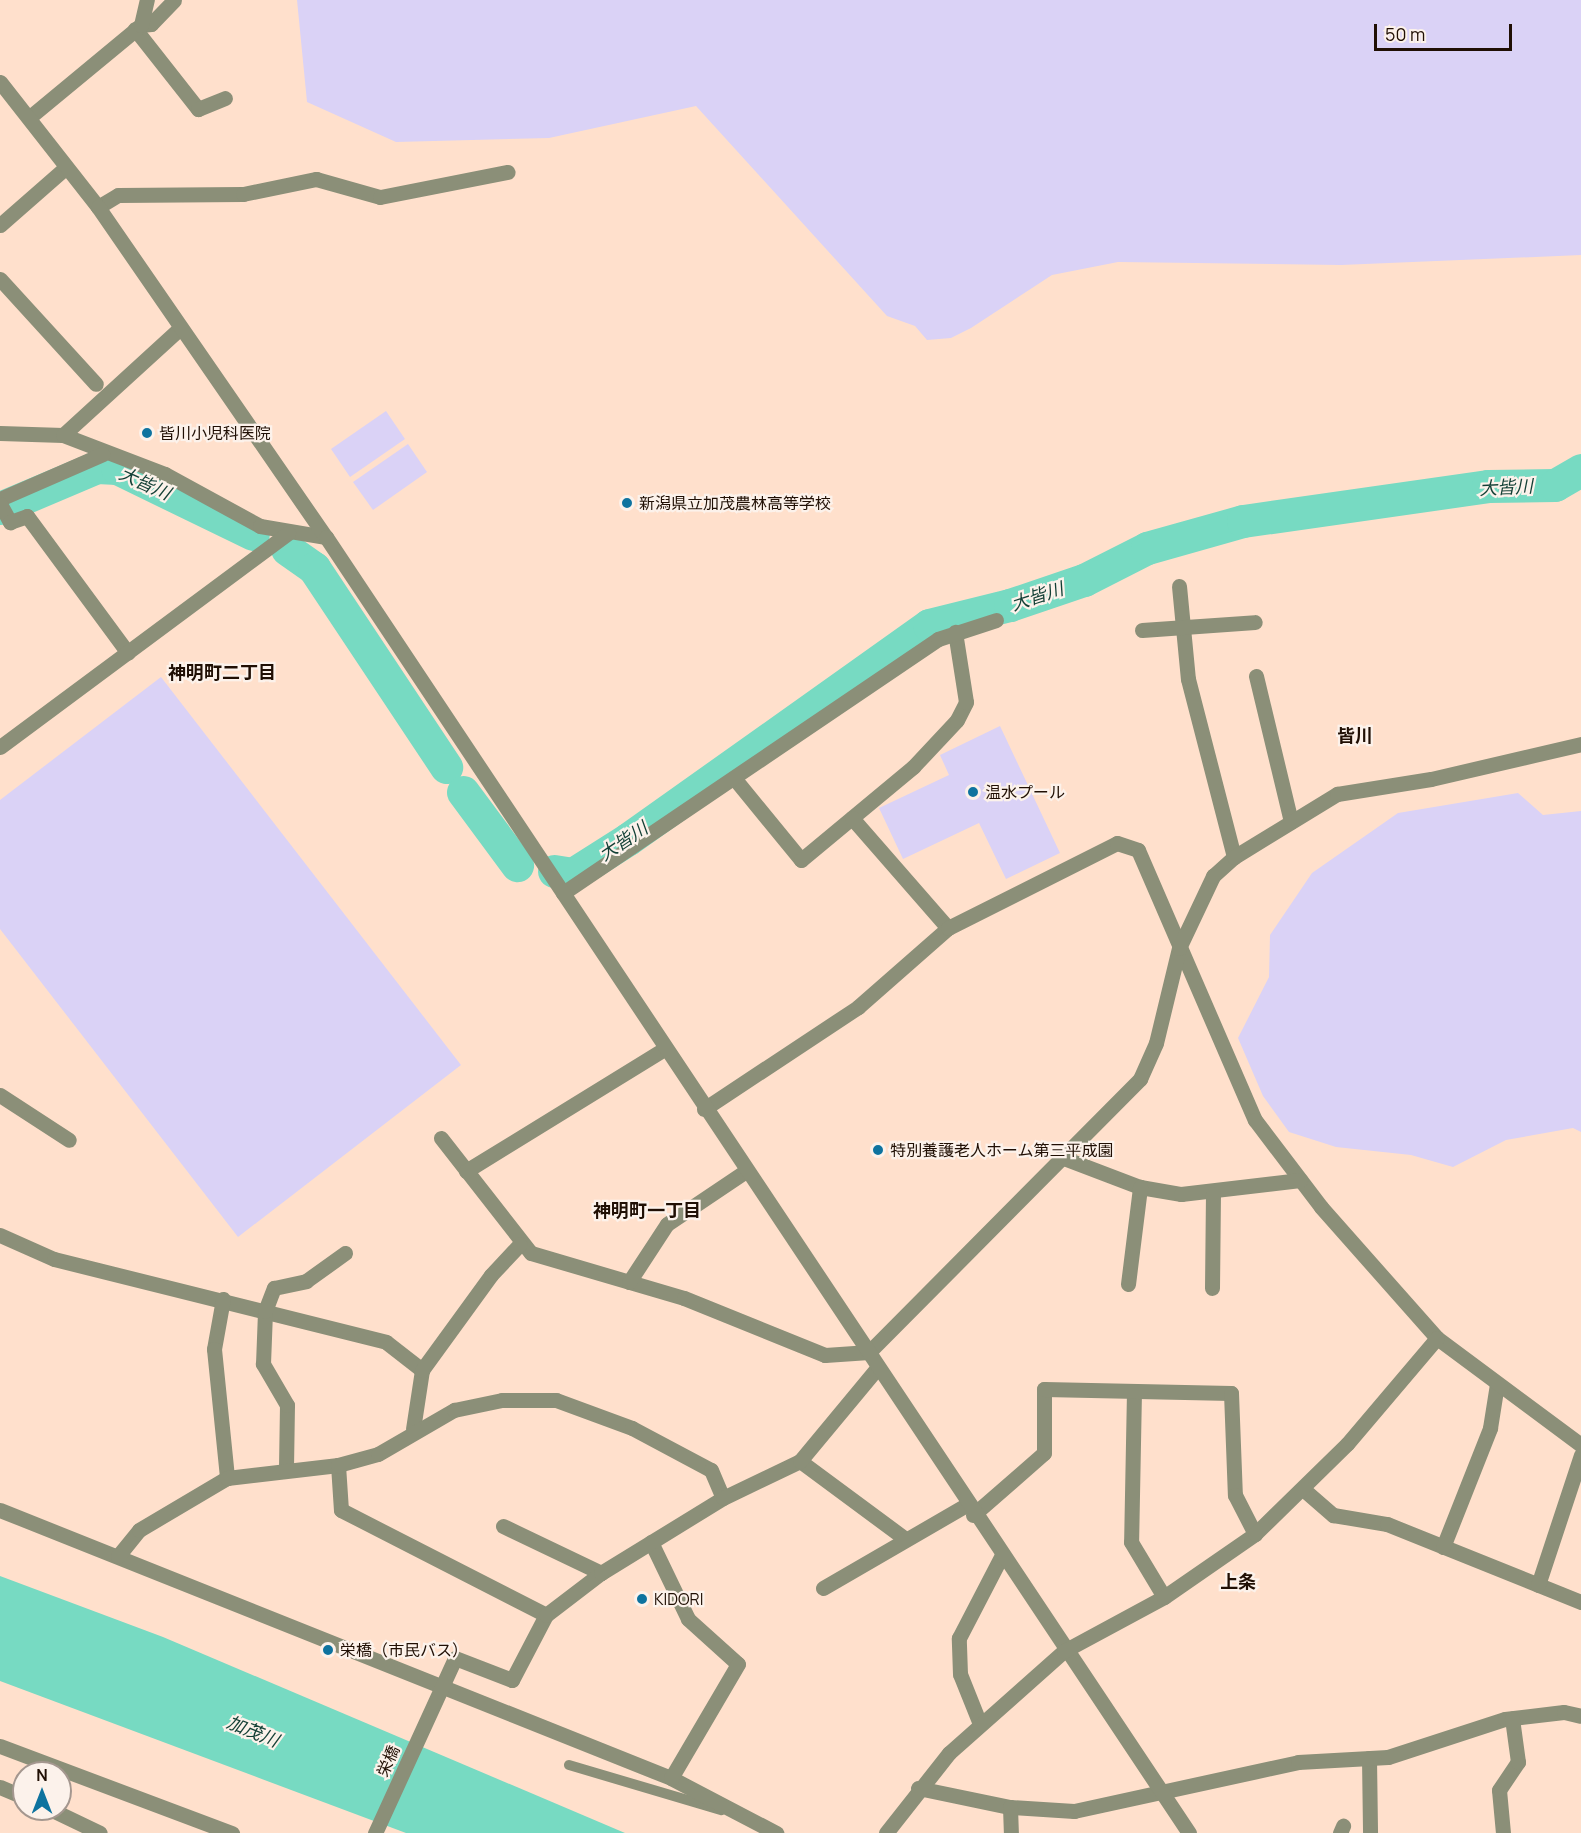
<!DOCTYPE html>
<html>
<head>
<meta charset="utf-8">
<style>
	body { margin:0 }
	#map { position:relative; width:1581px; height:1833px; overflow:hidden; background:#ffe0cc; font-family:Manrope,"Noto Sans JP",sans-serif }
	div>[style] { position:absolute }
	.green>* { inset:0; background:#dad2f6 }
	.water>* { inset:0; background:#77dac2 }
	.river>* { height:33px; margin:-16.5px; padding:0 16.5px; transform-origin:16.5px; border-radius:16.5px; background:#77dac2 }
	.service>* { height:10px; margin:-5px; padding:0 5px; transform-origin:5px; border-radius:5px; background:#8b8f78 }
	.minor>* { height:15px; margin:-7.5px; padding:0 7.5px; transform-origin:7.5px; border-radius:7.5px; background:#8b8f78 }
	.tertiary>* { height:15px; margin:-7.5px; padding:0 7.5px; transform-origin:7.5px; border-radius:7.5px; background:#8b8f78 }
	.dots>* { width:16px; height:16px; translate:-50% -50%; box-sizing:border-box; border:3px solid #fcf2eb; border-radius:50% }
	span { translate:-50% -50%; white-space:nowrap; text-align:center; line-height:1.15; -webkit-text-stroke:4.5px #fcf2eb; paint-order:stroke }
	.poi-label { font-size:16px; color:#200f04 }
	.left { translate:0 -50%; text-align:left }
	.street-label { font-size:16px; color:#200f04 }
	.water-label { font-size:18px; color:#123f35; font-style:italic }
	.neighbourhood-label { font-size:18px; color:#200f04; font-weight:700 }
	.north { position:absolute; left:12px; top:1761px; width:60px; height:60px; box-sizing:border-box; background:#fcf2eb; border:2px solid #a4978f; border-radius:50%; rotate:0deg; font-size:16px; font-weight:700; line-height:24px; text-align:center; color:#200f04 }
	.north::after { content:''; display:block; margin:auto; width:21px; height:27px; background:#0e739f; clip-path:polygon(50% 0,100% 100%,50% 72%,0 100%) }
	.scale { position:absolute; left:1374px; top:24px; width:138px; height:27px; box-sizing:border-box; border:3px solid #200f04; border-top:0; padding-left:8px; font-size:18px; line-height:21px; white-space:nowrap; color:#200f04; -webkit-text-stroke:4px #fcf2eb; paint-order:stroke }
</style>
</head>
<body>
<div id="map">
	<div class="green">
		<div style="clip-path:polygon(297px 0,1581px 0,1581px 255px,1341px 265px,1118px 262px,1052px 275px,971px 328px,951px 338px,927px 340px,915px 326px,887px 316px,696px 106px,549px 138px,396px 142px,307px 102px)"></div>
		<div style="clip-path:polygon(386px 411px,405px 439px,350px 477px,331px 449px)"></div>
		<div style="clip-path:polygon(408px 444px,427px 472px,373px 510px,353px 482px)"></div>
		<div style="clip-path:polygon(161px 677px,461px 1065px,238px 1237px,0 929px,0 800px)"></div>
		<div style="clip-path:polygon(1000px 726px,1060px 853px,1006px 879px,979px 823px,903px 859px,879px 808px,949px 775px,940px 755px)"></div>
		<div style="clip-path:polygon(1518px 793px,1543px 815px,1581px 811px,1581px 1132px,1573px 1128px,1506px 1140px,1453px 1167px,1411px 1155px,1336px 1147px,1289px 1132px,1263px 1096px,1238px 1038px,1269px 977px,1270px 935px,1312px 873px,1398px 813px)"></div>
	</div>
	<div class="water">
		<div style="clip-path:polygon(0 1576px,163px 1637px,625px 1833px,406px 1833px,0 1681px)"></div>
	</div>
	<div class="river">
		<div style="left:0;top:508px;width:105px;rotate:-22.9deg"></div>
		<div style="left:97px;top:467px;width:20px;rotate:3deg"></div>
		<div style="left:117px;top:468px;width:151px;rotate:25.9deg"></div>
		<div style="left:287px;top:549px;width:33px;rotate:35deg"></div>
		<div style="left:314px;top:568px;width:239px;rotate:56.4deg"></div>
		<div style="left:463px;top:792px;width:91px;rotate:53.5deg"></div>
		<div style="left:554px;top:871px;width:19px;rotate:9deg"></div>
		<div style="left:573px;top:874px;width:65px;rotate:-32.5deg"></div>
		<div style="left:628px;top:839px;width:369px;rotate:-35.4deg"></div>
		<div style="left:929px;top:625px;width:83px;rotate:-13.9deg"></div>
		<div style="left:1010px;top:605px;width:78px;rotate:-18.7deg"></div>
		<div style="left:1084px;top:580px;width:71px;rotate:-26.9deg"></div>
		<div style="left:1147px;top:548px;width:100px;rotate:-15.7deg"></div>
		<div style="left:1243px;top:521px;width:247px;rotate:-8.1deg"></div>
		<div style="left:1488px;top:486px;width:67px;rotate:-0.9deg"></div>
		<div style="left:1555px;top:485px;width:30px;rotate:-30deg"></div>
	</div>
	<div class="service">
		<div style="left:569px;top:1765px;width:159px;rotate:16.5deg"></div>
	</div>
	<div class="minor">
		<div style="left:141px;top:25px;width:10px;rotate:-6deg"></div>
		<div style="left:151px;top:24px;width:33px;rotate:-46deg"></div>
		<div style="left:135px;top:29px;width:102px;rotate:51.8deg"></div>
		<div style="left:198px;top:109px;width:29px;rotate:-22deg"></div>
		<div style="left:31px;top:116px;width:143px;rotate:-39.6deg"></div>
		<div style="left:141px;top:25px;width:26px;rotate:-77deg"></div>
		<div style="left:98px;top:207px;width:23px;rotate:-31deg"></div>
		<div style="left:118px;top:195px;width:125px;rotate:-0.5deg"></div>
		<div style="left:243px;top:194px;width:75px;rotate:-11.6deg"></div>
		<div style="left:316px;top:179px;width:66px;rotate:15.7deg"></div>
		<div style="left:380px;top:197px;width:130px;rotate:-11.1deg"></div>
		<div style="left:0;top:225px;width:86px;rotate:-41.2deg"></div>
		<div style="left:0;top:279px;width:142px;rotate:47.6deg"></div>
		<div style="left:0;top:433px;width:63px;rotate:1.8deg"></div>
		<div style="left:63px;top:435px;width:109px;rotate:20.9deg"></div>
		<div style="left:165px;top:474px;width:108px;rotate:28.7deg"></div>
		<div style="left:260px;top:526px;width:67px;rotate:9.5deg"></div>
		<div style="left:63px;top:435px;width:157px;rotate:-42.4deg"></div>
		<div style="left:0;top:499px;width:112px;rotate:-23.6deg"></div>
		<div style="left:0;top:504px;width:21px;rotate:61deg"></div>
		<div style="left:10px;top:522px;width:18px;rotate:-19deg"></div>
		<div style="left:27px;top:516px;width:170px;rotate:53.6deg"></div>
		<div style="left:1179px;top:586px;width:93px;rotate:84.5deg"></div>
		<div style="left:1188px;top:679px;width:184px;rotate:75.5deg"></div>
		<div style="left:1142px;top:630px;width:113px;rotate:-4deg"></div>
		<div style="left:1256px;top:676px;width:150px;rotate:76.5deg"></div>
		<div style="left:0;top:747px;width:359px;rotate:-36.6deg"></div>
		<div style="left:734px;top:778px;width:106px;rotate:50.7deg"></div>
		<div style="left:801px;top:860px;width:146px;rotate:-39.7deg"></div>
		<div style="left:913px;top:767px;width:64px;rotate:-46.9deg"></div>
		<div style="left:957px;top:720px;width:20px;rotate:-63deg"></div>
		<div style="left:966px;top:702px;width:71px;rotate:-98.9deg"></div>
		<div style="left:852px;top:818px;width:146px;rotate:48.9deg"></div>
		<div style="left:563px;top:893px;width:453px;rotate:-34.1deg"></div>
		<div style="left:938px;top:639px;width:61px;rotate:-18.1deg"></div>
		<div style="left:0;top:1095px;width:82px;rotate:33.1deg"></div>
		<div style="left:704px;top:1109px;width:185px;rotate:-33.5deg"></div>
		<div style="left:858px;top:1007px;width:120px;rotate:-41.3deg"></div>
		<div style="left:948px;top:928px;width:189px;rotate:-26.7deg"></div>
		<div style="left:1117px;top:843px;width:22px;rotate:18deg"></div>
		<div style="left:1138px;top:850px;width:294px;rotate:66.6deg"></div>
		<div style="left:1255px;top:1120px;width:109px;rotate:52.8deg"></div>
		<div style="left:441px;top:1138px;width:146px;rotate:52deg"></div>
		<div style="left:531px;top:1253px;width:159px;rotate:16.4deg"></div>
		<div style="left:684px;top:1298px;width:152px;rotate:22deg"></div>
		<div style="left:825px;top:1355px;width:44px;rotate:-3.9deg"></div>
		<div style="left:869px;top:1352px;width:385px;rotate:-45.2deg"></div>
		<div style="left:1140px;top:1079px;width:39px;rotate:-66deg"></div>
		<div style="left:1156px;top:1043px;width:98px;rotate:-76.4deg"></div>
		<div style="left:1179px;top:948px;width:80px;rotate:-64.7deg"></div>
		<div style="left:1213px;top:876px;width:28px;rotate:-42deg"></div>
		<div style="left:1234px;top:857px;width:121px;rotate:-31.5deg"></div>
		<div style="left:1337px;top:794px;width:95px;rotate:-9.1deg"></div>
		<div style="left:1431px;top:779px;width:154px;rotate:-13.1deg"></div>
		<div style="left:1061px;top:1157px;width:85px;rotate:20.8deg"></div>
		<div style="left:1140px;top:1187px;width:42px;rotate:9.7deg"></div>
		<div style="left:1181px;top:1194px;width:120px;rotate:-6.7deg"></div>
		<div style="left:466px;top:1171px;width:233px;rotate:-31.6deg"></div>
		<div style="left:0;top:1235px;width:59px;rotate:24deg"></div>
		<div style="left:54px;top:1259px;width:342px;rotate:14deg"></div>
		<div style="left:386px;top:1342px;width:46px;rotate:37.9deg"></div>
		<div style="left:629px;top:1282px;width:69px;rotate:-56.8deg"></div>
		<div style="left:667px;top:1224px;width:95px;rotate:-33.9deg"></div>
		<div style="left:1128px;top:1284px;width:98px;rotate:-82.9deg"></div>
		<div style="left:1212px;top:1288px;width:94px;rotate:-89.4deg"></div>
		<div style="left:223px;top:1299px;width:51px;rotate:100.2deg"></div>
		<div style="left:214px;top:1349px;width:130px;rotate:84.2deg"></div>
		<div style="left:1134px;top:1391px;width:151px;rotate:91.1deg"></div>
		<div style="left:1131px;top:1542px;width:64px;rotate:59deg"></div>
		<div style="left:413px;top:1429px;width:60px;rotate:-81.3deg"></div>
		<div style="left:422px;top:1370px;width:117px;rotate:-54deg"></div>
		<div style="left:491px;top:1275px;width:42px;rotate:-46.9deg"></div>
		<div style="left:800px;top:1461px;width:129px;rotate:36.5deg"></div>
		<div style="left:338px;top:1465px;width:45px;rotate:86.2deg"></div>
		<div style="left:341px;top:1510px;width:230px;rotate:27.1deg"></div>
		<div style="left:286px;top:1468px;width:63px;rotate:-89.1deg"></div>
		<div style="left:287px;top:1405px;width:48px;rotate:-120.3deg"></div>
		<div style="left:263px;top:1364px;width:53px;rotate:-87.8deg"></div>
		<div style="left:265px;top:1311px;width:25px;rotate:-69deg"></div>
		<div style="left:274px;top:1288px;width:33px;rotate:-12deg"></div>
		<div style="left:306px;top:1281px;width:48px;rotate:-35.7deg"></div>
		<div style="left:1303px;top:1489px;width:40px;rotate:41deg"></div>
		<div style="left:1333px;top:1515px;width:55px;rotate:9.5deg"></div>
		<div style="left:1387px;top:1524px;width:209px;rotate:21.9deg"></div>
		<div style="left:0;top:1510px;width:723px;rotate:21.77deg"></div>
		<div style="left:671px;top:1778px;width:119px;rotate:27.6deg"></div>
		<div style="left:973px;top:1515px;width:94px;rotate:-41.1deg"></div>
		<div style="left:1044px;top:1453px;width:64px;rotate:-90deg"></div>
		<div style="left:1044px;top:1389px;width:187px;rotate:1.2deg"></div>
		<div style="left:1231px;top:1393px;width:102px;rotate:87.8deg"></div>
		<div style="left:1235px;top:1495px;width:44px;rotate:62.9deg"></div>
		<div style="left:503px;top:1526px;width:109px;rotate:25.6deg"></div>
		<div style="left:651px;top:1542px;width:85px;rotate:64.3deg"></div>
		<div style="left:688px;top:1619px;width:67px;rotate:42deg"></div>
		<div style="left:738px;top:1664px;width:132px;rotate:120.4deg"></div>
		<div style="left:1443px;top:1547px;width:128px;rotate:-68.4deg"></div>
		<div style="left:1490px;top:1428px;width:45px;rotate:-81deg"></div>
		<div style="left:118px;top:1556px;width:33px;rotate:-51deg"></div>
		<div style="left:139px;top:1530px;width:102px;rotate:-30.6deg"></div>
		<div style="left:227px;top:1478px;width:112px;rotate:-6.7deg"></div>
		<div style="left:338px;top:1465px;width:41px;rotate:-15.4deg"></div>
		<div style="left:378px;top:1454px;width:88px;rotate:-30.1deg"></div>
		<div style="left:454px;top:1410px;width:49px;rotate:-11.8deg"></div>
		<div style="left:502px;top:1400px;width:54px"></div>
		<div style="left:556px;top:1400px;width:81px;rotate:20.2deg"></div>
		<div style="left:632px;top:1428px;width:89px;rotate:28deg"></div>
		<div style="left:711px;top:1470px;width:30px;rotate:67deg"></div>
		<div style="left:1538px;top:1585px;width:137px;rotate:-71.7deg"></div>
		<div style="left:823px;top:1588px;width:165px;rotate:-30.1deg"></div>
		<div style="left:980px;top:1724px;width:54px;rotate:-111.8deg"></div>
		<div style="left:960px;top:1674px;width:36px;rotate:-92deg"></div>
		<div style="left:959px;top:1638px;width:91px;rotate:-62.6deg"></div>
		<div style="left:0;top:1746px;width:248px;rotate:20.6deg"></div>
		<div style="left:1369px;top:1758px;width:75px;rotate:89.2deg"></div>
		<div style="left:0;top:1787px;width:26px;rotate:23deg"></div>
		<div style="left:918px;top:1788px;width:94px;rotate:11.7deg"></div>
		<div style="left:1010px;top:1807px;width:64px;rotate:3.6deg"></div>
		<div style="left:1074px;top:1811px;width:229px;rotate:-12.3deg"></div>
		<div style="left:1298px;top:1762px;width:90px;rotate:-3.2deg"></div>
		<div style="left:1388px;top:1757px;width:123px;rotate:-18deg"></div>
		<div style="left:1505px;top:1719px;width:59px;rotate:-6.8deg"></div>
		<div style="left:1564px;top:1712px;width:17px;rotate:13deg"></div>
		<div style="left:1010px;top:1807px;width:26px;rotate:88deg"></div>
		<div style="left:50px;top:1809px;width:55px;rotate:25.6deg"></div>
		<div style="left:375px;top:1833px;width:192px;rotate:-65.4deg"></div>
		<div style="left:455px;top:1658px;width:61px;rotate:21.1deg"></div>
		<div style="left:512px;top:1680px;width:73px;rotate:-62.4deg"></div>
		<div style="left:546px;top:1615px;width:69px;rotate:-37.4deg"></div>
		<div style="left:601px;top:1573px;width:143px;rotate:-31.6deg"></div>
		<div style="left:723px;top:1498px;width:85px;rotate:-25.7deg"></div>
		<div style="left:800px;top:1461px;width:122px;rotate:-50.3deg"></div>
		<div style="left:1340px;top:1833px;width:8px;rotate:-67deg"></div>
		<div style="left:1503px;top:1833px;width:43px;rotate:-95.3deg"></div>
		<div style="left:1499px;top:1790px;width:34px;rotate:-56deg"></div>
		<div style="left:1518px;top:1762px;width:44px;rotate:-97.8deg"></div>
	</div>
	<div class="tertiary">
		<div style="left:0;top:82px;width:159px;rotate:51.9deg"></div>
		<div style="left:98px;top:207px;width:401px;rotate:55.4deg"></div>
		<div style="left:326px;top:537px;width:1557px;rotate:56.34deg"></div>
		<div style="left:1321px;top:1207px;width:175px;rotate:48.5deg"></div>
		<div style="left:1437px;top:1338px;width:179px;rotate:36.6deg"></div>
		<div style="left:886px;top:1833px;width:102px;rotate:-51.8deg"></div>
		<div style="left:949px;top:1753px;width:154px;rotate:-41.6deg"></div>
		<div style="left:1064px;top:1651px;width:114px;rotate:-28.4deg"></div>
		<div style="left:1164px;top:1597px;width:111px;rotate:-34.7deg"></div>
		<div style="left:1255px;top:1534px;width:129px;rotate:-44.4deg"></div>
		<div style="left:1347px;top:1444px;width:139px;rotate:-49.7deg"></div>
	</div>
	<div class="dots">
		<div style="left:147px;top:433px;background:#0e739f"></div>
		<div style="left:627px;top:503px;background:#0e739f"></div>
		<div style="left:973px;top:792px;background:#0e739f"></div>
		<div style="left:878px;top:1150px;background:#0e739f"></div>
		<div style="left:642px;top:1599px;background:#0e739f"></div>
		<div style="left:328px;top:1650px;background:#0e739f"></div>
	</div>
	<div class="poi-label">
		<span class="left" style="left:159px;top:433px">皆川小児科医院</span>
		<span class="left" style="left:639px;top:503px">新潟県立加茂農林高等学校</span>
		<span class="left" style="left:985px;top:792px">温水プール</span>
		<span class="left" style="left:890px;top:1150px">特別養護老人ホーム第三平成園</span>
		<span class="left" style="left:654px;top:1599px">KIDORI</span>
		<span class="left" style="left:340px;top:1650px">栄橋（市民バス）</span>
	</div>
	<div class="street-label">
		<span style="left:388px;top:1761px;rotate:-66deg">栄橋</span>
	</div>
	<div class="water-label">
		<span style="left:145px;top:483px;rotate:24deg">大皆川</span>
		<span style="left:1506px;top:487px;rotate:-3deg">大皆川</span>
		<span style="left:1037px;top:596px;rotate:-18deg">大皆川</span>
		<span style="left:623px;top:841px;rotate:-34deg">大皆川</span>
		<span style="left:253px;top:1731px;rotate:22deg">加茂川</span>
	</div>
	<div class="neighbourhood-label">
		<span style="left:222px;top:672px">神明町二丁目</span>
		<span style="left:1355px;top:735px">皆川</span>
		<span style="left:647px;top:1210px">神明町一丁目</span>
		<span style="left:1238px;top:1581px">上条</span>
	</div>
	<div class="north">N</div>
	<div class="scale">50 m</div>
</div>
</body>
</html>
